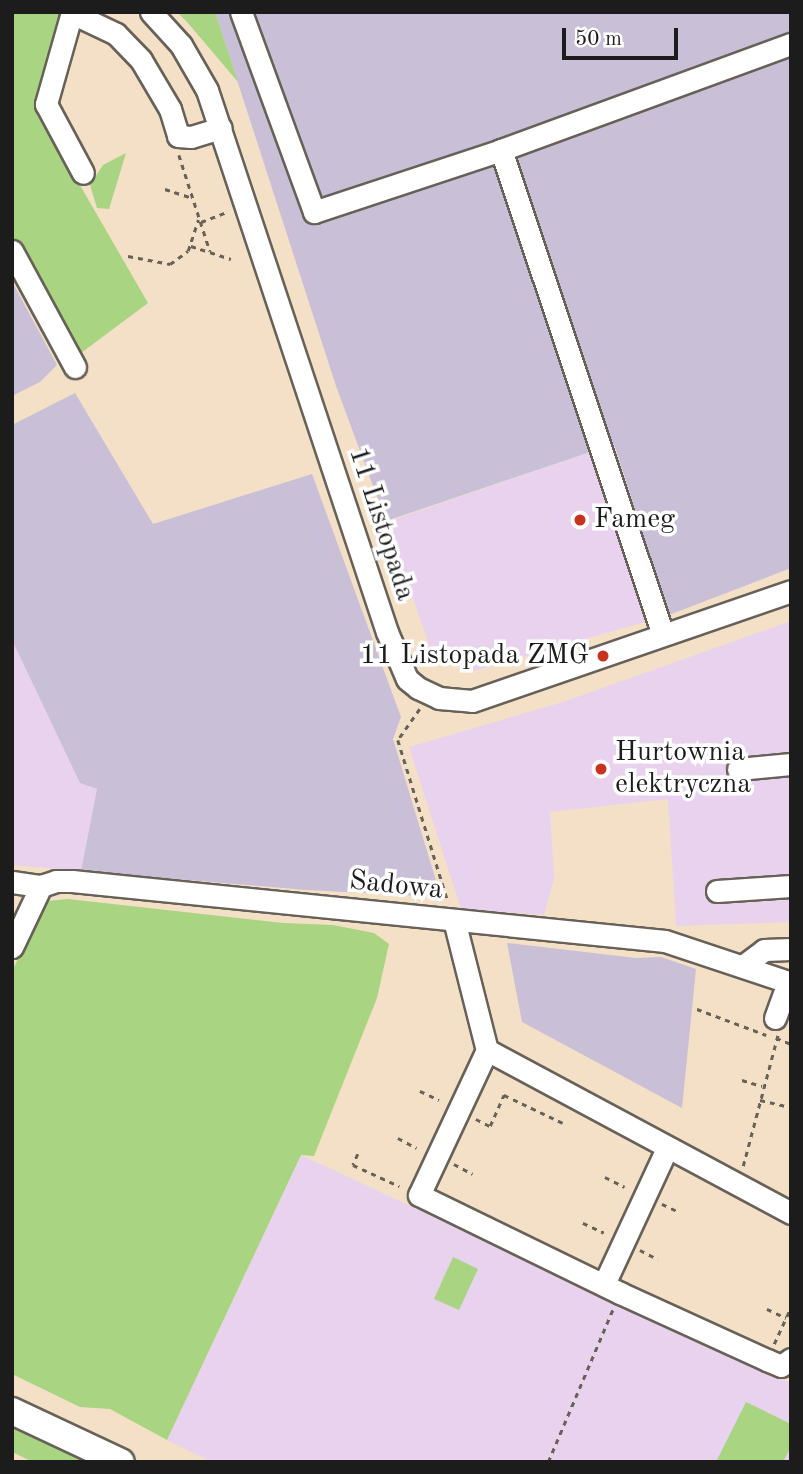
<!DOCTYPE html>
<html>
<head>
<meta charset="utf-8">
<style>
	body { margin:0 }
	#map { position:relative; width:803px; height:1474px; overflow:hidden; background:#f3e0c6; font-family:"Old Standard TT",serif }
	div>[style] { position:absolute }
	.built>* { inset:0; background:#e9d2ee }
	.industrial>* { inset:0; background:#c9bfd7 }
	.green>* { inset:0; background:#a9d481 }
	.path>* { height:2.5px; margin-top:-1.25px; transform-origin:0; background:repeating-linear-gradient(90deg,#676158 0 5px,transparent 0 10px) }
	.roads { filter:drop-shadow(2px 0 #676158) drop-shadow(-2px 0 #676158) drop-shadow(0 2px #676158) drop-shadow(0 -2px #676158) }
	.minor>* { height:21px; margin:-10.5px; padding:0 10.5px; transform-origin:10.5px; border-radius:10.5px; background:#fff }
	.major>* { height:26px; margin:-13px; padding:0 13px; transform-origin:13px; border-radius:13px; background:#fff }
	.dots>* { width:19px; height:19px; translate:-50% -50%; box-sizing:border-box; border:4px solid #fff; border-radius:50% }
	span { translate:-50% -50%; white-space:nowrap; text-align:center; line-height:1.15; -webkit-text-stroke:7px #fff; paint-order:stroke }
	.poi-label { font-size:28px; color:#1c1c1c }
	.left { translate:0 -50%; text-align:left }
	.right { translate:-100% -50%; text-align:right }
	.street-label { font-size:28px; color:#1c1c1c }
	.frame { position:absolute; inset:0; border:14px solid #1c1c1c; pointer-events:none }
	.scale { position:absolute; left:562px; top:28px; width:116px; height:32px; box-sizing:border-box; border:4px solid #1c1c1c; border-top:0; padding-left:9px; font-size:21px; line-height:24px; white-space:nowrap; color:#1c1c1c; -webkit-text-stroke:5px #fff; paint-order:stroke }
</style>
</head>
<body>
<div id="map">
	<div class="built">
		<div style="clip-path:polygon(614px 444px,669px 615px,474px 671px,431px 650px,386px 522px)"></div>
		<div style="clip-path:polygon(791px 621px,791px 922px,676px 926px,668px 799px,550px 812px,554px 879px,544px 915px,461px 909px,409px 747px,563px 702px)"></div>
		<div style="clip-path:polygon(12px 640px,80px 783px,97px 789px,81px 871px,12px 865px)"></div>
		<div style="clip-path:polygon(301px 1155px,791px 1383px,791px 1462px,212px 1462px,167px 1440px)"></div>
	</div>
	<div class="industrial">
		<div style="clip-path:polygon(215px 12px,791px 12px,791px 568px,669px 615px,614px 444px,386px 521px,336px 386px)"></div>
		<div style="clip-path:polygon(14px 285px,57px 365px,40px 382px,12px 396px)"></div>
		<div style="clip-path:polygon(75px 393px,153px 524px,312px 474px,401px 717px,393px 739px,441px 897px,307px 890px,81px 871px,97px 789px,80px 783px,12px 640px,12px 425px)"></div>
		<div style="clip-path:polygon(507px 943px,636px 958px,661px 957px,696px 969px,682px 1108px,522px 1022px)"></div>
	</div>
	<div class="green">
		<div style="clip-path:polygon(12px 12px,61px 12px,39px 103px,77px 180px,148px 303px,81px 353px,12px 236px)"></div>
		<div style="clip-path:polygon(177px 12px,215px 12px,238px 82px,187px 22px)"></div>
		<div style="clip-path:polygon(126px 153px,109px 209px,97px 208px,90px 185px,103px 165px)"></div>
		<div style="clip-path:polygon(68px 899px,283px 923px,333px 925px,374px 933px,389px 944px,377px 998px,314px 1156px,301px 1155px,167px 1440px,110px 1409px,80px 1407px,12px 1374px,12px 971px,47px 901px)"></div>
		<div style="clip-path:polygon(453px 1257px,478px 1269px,459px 1310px,434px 1299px)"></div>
		<div style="clip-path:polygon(746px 1402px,791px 1424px,791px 1447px,783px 1462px,716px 1462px)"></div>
		<div style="clip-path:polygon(12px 1422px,76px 1453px,82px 1462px,33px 1462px,12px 1452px)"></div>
	</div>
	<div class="path">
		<div style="left:179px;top:155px;width:101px;rotate:72.1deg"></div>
		<div style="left:165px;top:189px;width:29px;rotate:18deg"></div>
		<div style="left:201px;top:222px;width:28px;rotate:-21deg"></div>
		<div style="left:191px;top:246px;width:42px;rotate:18deg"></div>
		<div style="left:128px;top:256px;width:43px;rotate:10.8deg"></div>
		<div style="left:170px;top:264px;width:22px;rotate:-36deg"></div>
		<div style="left:188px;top:251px;width:33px;rotate:-72deg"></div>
		<div style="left:420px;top:709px;width:38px;rotate:125deg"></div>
		<div style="left:398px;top:740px;width:170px;rotate:72.8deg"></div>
		<div style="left:697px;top:1009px;width:74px;rotate:20.6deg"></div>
		<div style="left:776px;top:1038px;width:16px;rotate:22deg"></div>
		<div style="left:742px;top:1080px;width:21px;rotate:17deg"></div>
		<div style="left:420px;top:1091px;width:21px;rotate:25deg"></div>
		<div style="left:760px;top:1100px;width:31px;rotate:13deg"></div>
		<div style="left:476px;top:1119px;width:16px;rotate:27deg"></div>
		<div style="left:490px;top:1126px;width:34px;rotate:-66deg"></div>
		<div style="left:504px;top:1095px;width:65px;rotate:25.4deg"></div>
		<div style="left:398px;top:1138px;width:21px;rotate:28deg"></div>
		<div style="left:358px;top:1154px;width:12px;rotate:114deg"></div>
		<div style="left:353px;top:1165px;width:51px;rotate:24.5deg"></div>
		<div style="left:454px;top:1164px;width:21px;rotate:28deg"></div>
		<div style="left:743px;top:1166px;width:137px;rotate:-75.1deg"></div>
		<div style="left:605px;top:1177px;width:22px;rotate:27deg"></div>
		<div style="left:662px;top:1204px;width:19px;rotate:25deg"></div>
		<div style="left:583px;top:1223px;width:23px;rotate:25deg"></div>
		<div style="left:640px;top:1250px;width:20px;rotate:27deg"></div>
		<div style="left:789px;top:1263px;width:2px"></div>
		<div style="left:767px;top:1309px;width:21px;rotate:25deg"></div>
		<div style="left:774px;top:1344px;width:41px;rotate:-65.3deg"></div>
		<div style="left:548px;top:1462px;width:166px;rotate:-67deg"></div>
	</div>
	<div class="roads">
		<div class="minor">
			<div style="left:72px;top:12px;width:96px;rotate:105.8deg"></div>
			<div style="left:46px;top:104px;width:78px;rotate:61.8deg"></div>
			<div style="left:151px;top:12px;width:45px;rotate:47.7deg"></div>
			<div style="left:181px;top:45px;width:52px;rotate:60deg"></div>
			<div style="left:207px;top:90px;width:571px;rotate:71.63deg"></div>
			<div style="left:387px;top:632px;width:51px;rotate:66.9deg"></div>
			<div style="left:407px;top:679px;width:14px;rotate:39deg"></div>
			<div style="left:418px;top:688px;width:23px;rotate:25deg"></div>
			<div style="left:439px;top:698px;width:33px;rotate:5deg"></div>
			<div style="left:472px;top:701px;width:337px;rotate:-19deg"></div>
			<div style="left:241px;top:12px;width:213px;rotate:69.9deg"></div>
			<div style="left:314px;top:212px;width:197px;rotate:-18.3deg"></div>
			<div style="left:501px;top:150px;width:511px;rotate:71.53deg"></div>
			<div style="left:72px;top:13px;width:49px;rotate:25.5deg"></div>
			<div style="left:116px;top:34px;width:36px;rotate:46deg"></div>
			<div style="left:141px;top:60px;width:57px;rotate:59.4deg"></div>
			<div style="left:170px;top:109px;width:28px;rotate:73deg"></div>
			<div style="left:178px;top:136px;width:13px;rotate:4deg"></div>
			<div style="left:191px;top:137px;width:31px;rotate:-17deg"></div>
			<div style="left:501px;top:150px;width:309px;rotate:-20.1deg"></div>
			<div style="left:12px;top:251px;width:132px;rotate:61.5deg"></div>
			<div style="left:738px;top:769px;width:53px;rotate:-5.4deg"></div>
			<div style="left:12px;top:882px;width:29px;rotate:8deg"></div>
			<div style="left:41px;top:886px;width:16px;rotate:-18deg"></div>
			<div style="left:56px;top:881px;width:16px"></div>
			<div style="left:72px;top:881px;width:596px;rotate:5.78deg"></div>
			<div style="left:665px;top:941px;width:133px;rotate:18.4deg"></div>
			<div style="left:717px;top:891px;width:74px;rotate:-3.9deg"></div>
			<div style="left:454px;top:920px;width:134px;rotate:75.8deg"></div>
			<div style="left:487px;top:1050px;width:160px;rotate:115.1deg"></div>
			<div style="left:419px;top:1195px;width:224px;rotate:26deg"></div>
			<div style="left:620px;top:1293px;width:162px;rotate:24.5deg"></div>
			<div style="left:767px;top:1360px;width:15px;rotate:23deg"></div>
			<div style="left:781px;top:1366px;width:12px;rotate:-35deg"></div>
			<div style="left:12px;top:947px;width:68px;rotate:-64.6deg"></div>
			<div style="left:743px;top:966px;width:26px;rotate:-37deg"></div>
			<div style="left:764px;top:950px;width:27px;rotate:-2deg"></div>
			<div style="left:775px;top:1018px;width:38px;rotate:-70deg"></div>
			<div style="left:487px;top:1050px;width:345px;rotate:28.2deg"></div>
			<div style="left:604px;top:1284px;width:150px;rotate:-65.1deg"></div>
		</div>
		<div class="major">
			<div style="left:12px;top:1411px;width:120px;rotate:25.1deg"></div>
		</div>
	</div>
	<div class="dots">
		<div style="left:580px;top:520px;background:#c8321e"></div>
		<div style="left:603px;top:656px;background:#c8321e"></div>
		<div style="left:601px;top:769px;background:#c8321e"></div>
	</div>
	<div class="poi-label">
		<span class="left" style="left:594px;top:520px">Fameg</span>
		<span class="right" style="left:589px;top:656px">11 Listopada ZMG</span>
		<span class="left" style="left:615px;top:769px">Hurtownia<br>elektryczna</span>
	</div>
	<div class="street-label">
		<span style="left:381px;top:524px;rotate:72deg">11 Listopada</span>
		<span style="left:396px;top:886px;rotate:6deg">Sadowa</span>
	</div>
	<div class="frame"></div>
	<div class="scale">50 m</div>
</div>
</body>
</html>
